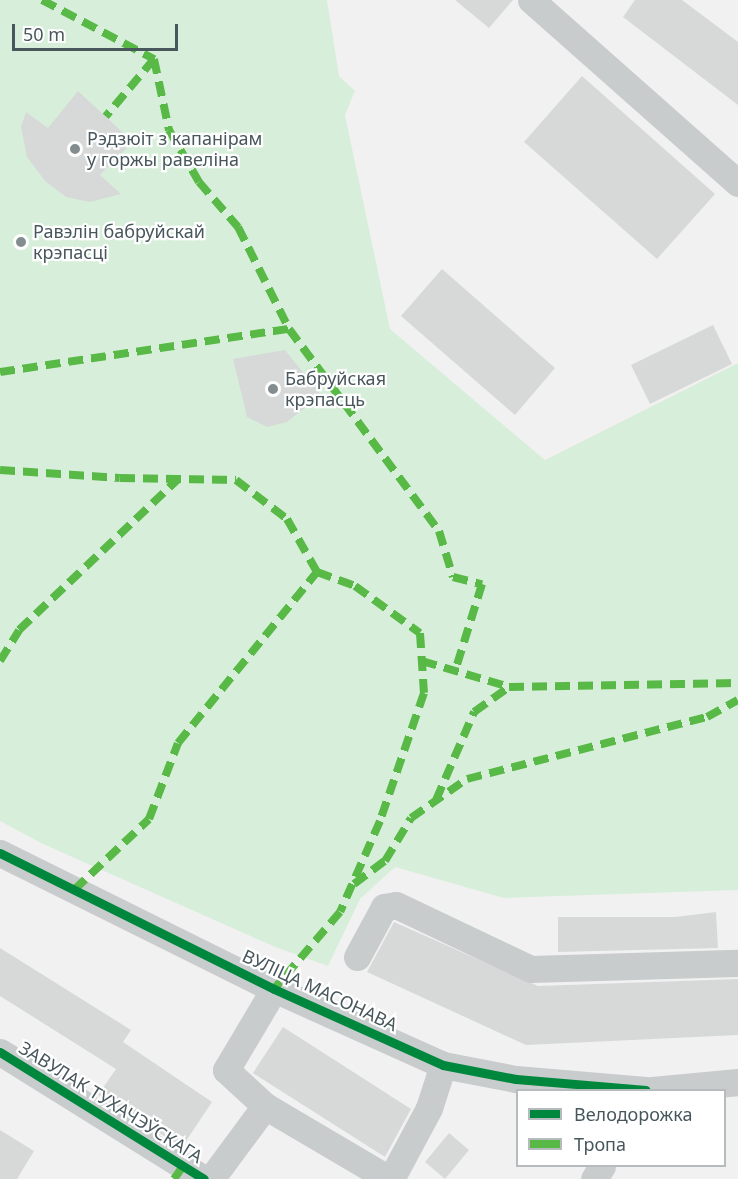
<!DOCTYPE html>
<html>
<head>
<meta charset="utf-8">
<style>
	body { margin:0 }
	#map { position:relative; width:738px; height:1179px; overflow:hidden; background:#f1f1f1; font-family:"Noto Sans",sans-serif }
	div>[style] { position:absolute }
	.green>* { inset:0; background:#d7efda }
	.building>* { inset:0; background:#d7d9d9 }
	.minor>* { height:27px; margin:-13.5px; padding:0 13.5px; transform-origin:13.5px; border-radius:13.5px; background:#c8cccd }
	.quiet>* { height:8px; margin-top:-4px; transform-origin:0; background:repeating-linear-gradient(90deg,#58b947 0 15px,transparent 0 23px) }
	.cycleway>* { height:9px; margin:-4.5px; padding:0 4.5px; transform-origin:4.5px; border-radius:4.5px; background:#00873e }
	.dots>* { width:16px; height:16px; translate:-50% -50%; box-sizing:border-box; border:3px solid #fff; border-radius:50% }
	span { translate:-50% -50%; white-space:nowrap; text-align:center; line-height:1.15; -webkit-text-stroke:4.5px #fff; paint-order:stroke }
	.poi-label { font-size:18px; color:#48575c }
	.left { translate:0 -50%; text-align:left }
	.street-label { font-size:18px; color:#48575c }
	.legend { position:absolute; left:516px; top:1089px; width:210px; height:78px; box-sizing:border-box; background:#fff; border:2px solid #b6bcbe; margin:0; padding:8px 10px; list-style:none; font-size:18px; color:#48575c }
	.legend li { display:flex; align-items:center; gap:12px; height:30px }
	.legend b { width:30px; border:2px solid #b6bcbe }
	.scale { position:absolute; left:12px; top:24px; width:166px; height:27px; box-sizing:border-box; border:3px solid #48575c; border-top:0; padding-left:8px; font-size:18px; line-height:21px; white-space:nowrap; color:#48575c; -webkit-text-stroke:4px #fff; paint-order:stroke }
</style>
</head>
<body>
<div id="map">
	<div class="green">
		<div style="clip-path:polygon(0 0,327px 0,339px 76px,355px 91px,345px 115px,390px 329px,545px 460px,738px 363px,738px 890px,504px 898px,395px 867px,360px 899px,328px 966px,275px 947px,43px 844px,0 821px)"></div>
	</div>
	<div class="building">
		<div style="clip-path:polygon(455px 0,513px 0,489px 28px)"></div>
		<div style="clip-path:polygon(635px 0,682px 0,738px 42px,738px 105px,623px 17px)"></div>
		<div style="clip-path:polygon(582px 76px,715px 194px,657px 259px,524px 142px)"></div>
		<div style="clip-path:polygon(78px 91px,133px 142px,100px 175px,121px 194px,90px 202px,66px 197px,45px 181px,27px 157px,21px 127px,26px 112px,48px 128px)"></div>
		<div style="clip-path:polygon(442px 269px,555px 368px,515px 415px,401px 316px)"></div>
		<div style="clip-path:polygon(713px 325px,732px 364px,650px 404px,631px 365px)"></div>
		<div style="clip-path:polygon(285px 350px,321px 395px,287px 422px,267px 427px,247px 417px,233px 359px)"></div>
		<div style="clip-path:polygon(716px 912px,718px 948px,558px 952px,558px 917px,675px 917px)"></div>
		<div style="clip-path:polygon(394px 922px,538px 986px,738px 979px,738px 1035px,526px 1045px,367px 972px)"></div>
		<div style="clip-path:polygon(0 948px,131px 1030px,123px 1042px,212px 1102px,182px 1147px,98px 1095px,116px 1069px,0 996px)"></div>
		<div style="clip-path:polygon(283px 1027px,411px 1109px,385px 1157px,253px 1073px)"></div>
		<div style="clip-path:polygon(0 1130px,34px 1151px,17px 1179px,0 1179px)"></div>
		<div style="clip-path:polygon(449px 1133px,469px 1150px,445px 1179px,425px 1162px)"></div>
	</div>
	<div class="minor">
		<div style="left:531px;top:0;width:276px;rotate:41.5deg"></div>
		<div style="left:0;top:853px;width:306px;rotate:26.4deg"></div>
		<div style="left:274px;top:989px;width:185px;rotate:24.2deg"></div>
		<div style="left:443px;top:1065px;width:74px;rotate:10.9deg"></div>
		<div style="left:516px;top:1079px;width:130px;rotate:4.8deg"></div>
		<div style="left:357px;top:957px;width:57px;rotate:-61.6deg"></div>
		<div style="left:384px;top:907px;width:12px;rotate:-9deg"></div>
		<div style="left:396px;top:905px;width:149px;rotate:25.4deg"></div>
		<div style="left:531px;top:969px;width:207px;rotate:-1.7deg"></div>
		<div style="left:0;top:1052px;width:240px;rotate:31.9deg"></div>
		<div style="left:652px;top:1090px;width:86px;rotate:-5.3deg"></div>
		<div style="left:265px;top:1106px;width:53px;rotate:-137.3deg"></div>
		<div style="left:226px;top:1070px;width:94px;rotate:-59.3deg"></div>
		<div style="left:211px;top:1179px;width:91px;rotate:-53.5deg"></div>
		<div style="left:265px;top:1106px;width:144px;rotate:30.5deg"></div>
		<div style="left:391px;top:1179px;width:81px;rotate:-61.8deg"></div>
		<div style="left:429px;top:1108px;width:45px;rotate:-72deg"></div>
		<div style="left:594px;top:1179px;width:15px;rotate:-58deg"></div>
	</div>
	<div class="quiet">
		<div style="left:42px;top:0;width:127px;rotate:27.8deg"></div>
		<div style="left:154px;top:59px;width:75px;rotate:130.1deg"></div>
		<div style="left:154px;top:59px;width:73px;rotate:78.1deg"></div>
		<div style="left:169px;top:130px;width:60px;rotate:60deg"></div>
		<div style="left:199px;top:182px;width:60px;rotate:49.1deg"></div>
		<div style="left:238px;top:227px;width:114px;rotate:63.4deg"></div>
		<div style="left:289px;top:329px;width:252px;rotate:53.4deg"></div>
		<div style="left:439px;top:531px;width:48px;rotate:73.1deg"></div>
		<div style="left:453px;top:577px;width:30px;rotate:14deg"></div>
		<div style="left:482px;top:584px;width:91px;rotate:107.2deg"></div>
		<div style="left:0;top:372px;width:292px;rotate:-8.5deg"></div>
		<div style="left:0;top:470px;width:120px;rotate:3.8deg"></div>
		<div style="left:120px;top:478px;width:116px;rotate:1deg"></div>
		<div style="left:236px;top:480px;width:64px;rotate:37.4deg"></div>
		<div style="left:287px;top:519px;width:61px;rotate:60.5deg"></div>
		<div style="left:317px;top:572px;width:40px;rotate:20.2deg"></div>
		<div style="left:355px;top:586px;width:80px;rotate:35.9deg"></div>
		<div style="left:420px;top:633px;width:60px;rotate:86.2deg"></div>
		<div style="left:424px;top:693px;width:135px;rotate:109deg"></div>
		<div style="left:380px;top:821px;width:99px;rotate:113.7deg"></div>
		<div style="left:340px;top:912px;width:101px;rotate:130.6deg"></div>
		<div style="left:0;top:661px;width:36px;rotate:-58deg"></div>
		<div style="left:19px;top:630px;width:219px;rotate:-43.5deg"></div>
		<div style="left:422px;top:661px;width:91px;rotate:16.6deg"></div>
		<div style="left:509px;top:687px;width:229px;rotate:-1deg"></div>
		<div style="left:436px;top:800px;width:96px;rotate:-66.6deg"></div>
		<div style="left:474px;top:712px;width:43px;rotate:-35.5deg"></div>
		<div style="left:354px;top:884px;width:39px;rotate:-37deg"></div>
		<div style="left:385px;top:861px;width:50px;rotate:-58.8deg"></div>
		<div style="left:411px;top:818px;width:68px;rotate:-34.9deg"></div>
		<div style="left:467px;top:779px;width:248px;rotate:-14.5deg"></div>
		<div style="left:707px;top:717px;width:35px;rotate:-29deg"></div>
		<div style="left:74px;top:890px;width:103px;rotate:-43.4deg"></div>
		<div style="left:149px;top:819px;width:81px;rotate:-69.1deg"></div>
		<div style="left:178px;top:743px;width:220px;rotate:-50.9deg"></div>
		<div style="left:174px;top:1179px;width:16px;rotate:-55deg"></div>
	</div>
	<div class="cycleway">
		<div style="left:0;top:853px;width:306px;rotate:26.4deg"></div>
		<div style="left:274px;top:989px;width:185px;rotate:24.2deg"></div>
		<div style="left:443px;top:1065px;width:74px;rotate:10.9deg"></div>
		<div style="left:516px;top:1079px;width:130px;rotate:4.8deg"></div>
		<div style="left:0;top:1052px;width:240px;rotate:31.9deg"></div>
	</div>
	<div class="dots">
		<div style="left:75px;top:149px;background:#838d90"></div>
		<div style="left:21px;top:242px;background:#838d90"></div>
		<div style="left:273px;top:389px;background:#838d90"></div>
	</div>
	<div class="poi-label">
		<span class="left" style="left:87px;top:149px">Рэдзюіт з капанірам<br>у горжы равеліна</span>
		<span class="left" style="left:33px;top:242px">Равэлін бабруйскай<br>крэпасці</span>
		<span class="left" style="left:285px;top:389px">Бабруйская<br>крэпасць</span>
	</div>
	<div class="street-label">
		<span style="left:320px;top:990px;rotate:25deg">ВУЛІЦА МАСОНАВА</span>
		<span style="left:111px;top:1102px;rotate:32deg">ЗАВУЛАК ТУХАЧЭЎСКАГА</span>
	</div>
	<ul class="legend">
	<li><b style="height:8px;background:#00873e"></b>Велодорожка</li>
	<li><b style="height:8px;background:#58b947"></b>Тропа</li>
	</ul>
	<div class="scale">50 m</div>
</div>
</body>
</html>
